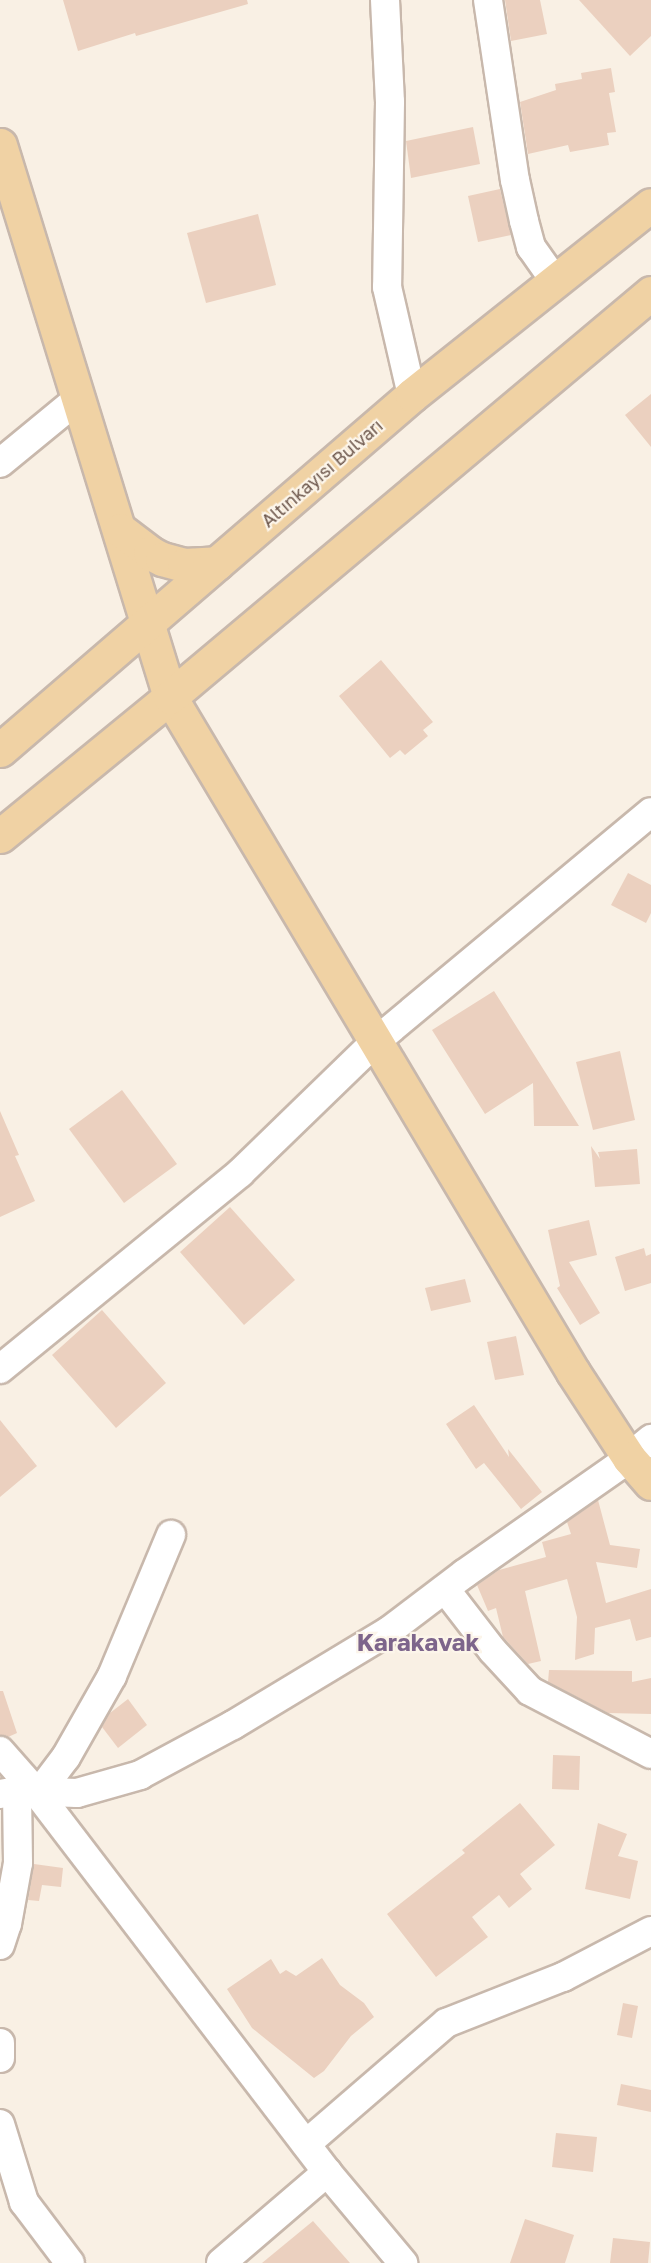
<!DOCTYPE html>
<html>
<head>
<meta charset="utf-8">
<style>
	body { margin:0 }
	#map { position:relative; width:651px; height:2263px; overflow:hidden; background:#f9f0e4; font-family:"Golos Text",sans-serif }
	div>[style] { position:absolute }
	.building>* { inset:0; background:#ebd0bf }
	.roads { filter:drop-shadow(2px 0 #c8b8ac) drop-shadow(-2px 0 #c8b8ac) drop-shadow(0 2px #c8b8ac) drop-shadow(0 -2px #c8b8ac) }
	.minor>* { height:28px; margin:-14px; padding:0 14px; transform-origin:14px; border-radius:14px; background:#fff }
	.major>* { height:33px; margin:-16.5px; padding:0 16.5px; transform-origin:16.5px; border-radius:16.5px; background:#f0d2a4 }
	span { translate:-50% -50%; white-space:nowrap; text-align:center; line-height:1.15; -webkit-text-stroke:4.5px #fcf5ea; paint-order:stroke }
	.street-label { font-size:18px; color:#6e584d }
	.district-label { font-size:24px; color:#7d658b; font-weight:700 }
</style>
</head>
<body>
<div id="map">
	<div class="building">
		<div style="clip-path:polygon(63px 0,247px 0,248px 4px,136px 36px,135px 33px,78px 51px)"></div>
		<div style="clip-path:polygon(505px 0,540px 0,547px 34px,511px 41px)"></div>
		<div style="clip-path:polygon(579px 0,651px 0,651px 36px,630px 56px)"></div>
		<div style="clip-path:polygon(611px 68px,615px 92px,609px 93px,616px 132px,607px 133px,609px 145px,570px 152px,568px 145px,528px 154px,520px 102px,556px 90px,555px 84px,582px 79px,581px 73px)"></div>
		<div style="clip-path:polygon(473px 127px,480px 164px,411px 178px,406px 141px)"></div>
		<div style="clip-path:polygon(500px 189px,511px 235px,478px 242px,468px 196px)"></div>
		<div style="clip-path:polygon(258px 214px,276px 285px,206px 303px,187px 233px)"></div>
		<div style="clip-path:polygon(651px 394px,651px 447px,625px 415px)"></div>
		<div style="clip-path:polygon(381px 660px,433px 722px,423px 730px,428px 736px,405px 755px,400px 750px,390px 758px,339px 696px)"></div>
		<div style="clip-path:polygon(628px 873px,651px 885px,651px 913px,646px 923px,611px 905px)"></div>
		<div style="clip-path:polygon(494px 991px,547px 1075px,579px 1126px,534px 1126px,533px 1083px,485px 1114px,432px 1030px)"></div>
		<div style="clip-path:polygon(620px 1051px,635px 1120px,593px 1130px,576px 1062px)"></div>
		<div style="clip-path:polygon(122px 1090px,177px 1164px,124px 1203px,69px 1129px)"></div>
		<div style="clip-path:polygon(0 1111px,19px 1155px,15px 1156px,35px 1201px,0 1217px)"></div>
		<div style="clip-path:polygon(591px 1146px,600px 1159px,598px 1152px,637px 1149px,640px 1184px,595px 1187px)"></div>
		<div style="clip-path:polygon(230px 1207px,295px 1280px,244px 1325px,180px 1252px)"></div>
		<div style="clip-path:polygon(589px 1220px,597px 1255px,569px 1262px,600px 1313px,580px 1325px,557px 1288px,560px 1286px,548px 1230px)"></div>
		<div style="clip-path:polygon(644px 1248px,646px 1256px,651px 1254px,651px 1283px,625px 1291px,615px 1257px)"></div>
		<div style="clip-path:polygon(465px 1279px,471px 1302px,431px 1311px,425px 1288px)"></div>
		<div style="clip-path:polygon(102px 1310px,166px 1383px,116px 1428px,52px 1355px)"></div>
		<div style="clip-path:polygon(516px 1336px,524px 1375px,495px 1380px,487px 1342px)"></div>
		<div style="clip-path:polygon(474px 1405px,509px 1457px,508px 1449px,542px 1492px,521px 1509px,484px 1463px,476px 1469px,446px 1424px)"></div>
		<div style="clip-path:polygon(0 1420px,37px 1466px,0 1497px)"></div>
		<div style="clip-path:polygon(598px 1500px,610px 1545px,640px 1549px,637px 1568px,596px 1562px,606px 1603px,651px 1589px,651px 1637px,636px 1641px,630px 1619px,595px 1628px,594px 1654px,575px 1660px,577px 1617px,567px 1579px,525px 1591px,541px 1661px,528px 1664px,503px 1637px,496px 1608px,488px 1611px,477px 1585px,499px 1570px,546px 1557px,542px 1542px,571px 1534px,567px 1522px)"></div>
		<div style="clip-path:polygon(549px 1670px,632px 1671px,632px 1682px,651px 1678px,651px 1714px,608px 1713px,548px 1682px)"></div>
		<div style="clip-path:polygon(0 1691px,3px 1691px,17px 1733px,8px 1737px,0 1735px)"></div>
		<div style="clip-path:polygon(128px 1699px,147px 1725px,118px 1748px,102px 1727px,110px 1713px)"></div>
		<div style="clip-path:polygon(553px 1755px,580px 1756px,579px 1790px,552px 1789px)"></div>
		<div style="clip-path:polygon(520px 1803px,555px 1845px,520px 1874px,532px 1889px,509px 1908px,499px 1895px,472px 1917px,488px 1937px,436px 1977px,387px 1914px,465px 1853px,462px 1850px)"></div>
		<div style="clip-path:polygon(598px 1823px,627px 1834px,618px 1856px,638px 1861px,630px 1899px,585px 1889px)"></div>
		<div style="clip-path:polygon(34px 1864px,63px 1868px,61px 1887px,42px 1885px,39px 1901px,28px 1900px)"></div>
		<div style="clip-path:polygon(322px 1958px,340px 1985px,364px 2003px,374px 2017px,351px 2036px,324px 2071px,314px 2078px,252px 2028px,227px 1989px,271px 1959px,280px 1974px,286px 1970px,296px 1976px)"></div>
		<div style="clip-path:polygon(623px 2003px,638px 2006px,632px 2038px,617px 2035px)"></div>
		<div style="clip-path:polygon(621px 2084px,651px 2090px,651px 2112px,617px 2105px)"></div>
		<div style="clip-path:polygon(556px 2133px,597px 2137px,593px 2172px,552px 2167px)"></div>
		<div style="clip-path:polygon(525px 2219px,574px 2235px,565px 2263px,510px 2263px)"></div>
		<div style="clip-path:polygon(313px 2221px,350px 2263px,262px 2263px)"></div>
		<div style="clip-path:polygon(613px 2238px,650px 2242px,648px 2263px,610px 2263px)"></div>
	</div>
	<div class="roads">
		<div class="minor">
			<div style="left:385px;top:0;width:102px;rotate:87.2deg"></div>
			<div style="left:390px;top:102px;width:185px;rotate:90.9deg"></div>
			<div style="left:387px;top:287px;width:111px;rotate:77deg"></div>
			<div style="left:488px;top:0;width:182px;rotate:81.5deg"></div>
			<div style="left:515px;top:180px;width:42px;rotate:77.6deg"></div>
			<div style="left:524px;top:221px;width:27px;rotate:75deg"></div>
			<div style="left:531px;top:247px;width:42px;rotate:54.8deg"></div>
			<div style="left:0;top:463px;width:101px;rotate:-39.4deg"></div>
			<div style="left:0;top:1369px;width:310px;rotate:-39.2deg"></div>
			<div style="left:240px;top:1173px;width:188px;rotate:-44.1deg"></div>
			<div style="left:375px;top:1042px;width:359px;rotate:-39.8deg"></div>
			<div style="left:445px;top:1589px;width:78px;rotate:52.3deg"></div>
			<div style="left:493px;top:1651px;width:54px;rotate:47.2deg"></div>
			<div style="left:530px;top:1691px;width:136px;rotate:27.5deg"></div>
			<div style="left:0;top:1751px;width:57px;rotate:48.5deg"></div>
			<div style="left:38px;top:1794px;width:476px;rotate:52.6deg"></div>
			<div style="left:0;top:1794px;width:17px;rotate:-10deg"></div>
			<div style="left:17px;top:1791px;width:60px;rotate:1.9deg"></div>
			<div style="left:77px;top:1793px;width:66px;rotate:-15.9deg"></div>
			<div style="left:140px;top:1775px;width:106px;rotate:-28.3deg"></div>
			<div style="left:233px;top:1725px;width:182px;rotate:-31.1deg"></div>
			<div style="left:389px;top:1631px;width:94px;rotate:-37.2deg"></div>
			<div style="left:464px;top:1574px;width:188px;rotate:-35deg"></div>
			<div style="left:618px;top:1466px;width:43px;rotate:-39.3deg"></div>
			<div style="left:38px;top:1794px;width:46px;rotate:-52.9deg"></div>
			<div style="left:66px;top:1757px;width:93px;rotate:-60.4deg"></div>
			<div style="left:112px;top:1676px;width:153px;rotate:-67.3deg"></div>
			<div style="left:0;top:1945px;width:22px;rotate:-72deg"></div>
			<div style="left:7px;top:1924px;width:62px;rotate:-79.8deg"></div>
			<div style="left:18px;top:1863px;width:72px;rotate:-90.8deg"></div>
			<div style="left:0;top:2043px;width:15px;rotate:90deg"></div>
			<div style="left:0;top:2124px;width:82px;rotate:72.9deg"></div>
			<div style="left:24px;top:2202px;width:76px;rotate:53deg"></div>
			<div style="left:306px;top:2144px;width:185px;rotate:-40.8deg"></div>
			<div style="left:446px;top:2023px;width:126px;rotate:-21.5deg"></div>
			<div style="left:563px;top:1977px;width:99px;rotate:-27.6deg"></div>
			<div style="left:221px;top:2263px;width:140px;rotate:-40.6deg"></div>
			<div style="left:327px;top:2172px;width:119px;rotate:50.1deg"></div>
		</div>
		<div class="major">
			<div style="left:0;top:145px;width:578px;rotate:72.88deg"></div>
			<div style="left:170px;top:697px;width:786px;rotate:59.16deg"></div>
			<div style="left:573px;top:1372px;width:103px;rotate:56.9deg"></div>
			<div style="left:629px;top:1458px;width:33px;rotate:49deg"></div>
			<div style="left:120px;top:530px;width:38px;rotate:37deg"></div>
			<div style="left:150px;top:553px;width:13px;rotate:27deg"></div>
			<div style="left:162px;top:559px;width:23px;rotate:15deg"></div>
			<div style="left:184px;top:565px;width:33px;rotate:-3deg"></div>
			<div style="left:0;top:750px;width:544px;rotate:-40.75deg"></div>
			<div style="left:412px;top:395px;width:305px;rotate:-38.5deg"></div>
			<div style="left:0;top:836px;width:220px;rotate:-39.3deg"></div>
			<div style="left:170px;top:697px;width:628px;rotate:-40.03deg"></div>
		</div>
	</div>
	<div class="street-label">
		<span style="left:322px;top:473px;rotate:-41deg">Altınkayısı Bulvarı</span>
	</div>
	<div class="district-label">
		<span style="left:418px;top:1642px">Karakavak</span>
	</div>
</div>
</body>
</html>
